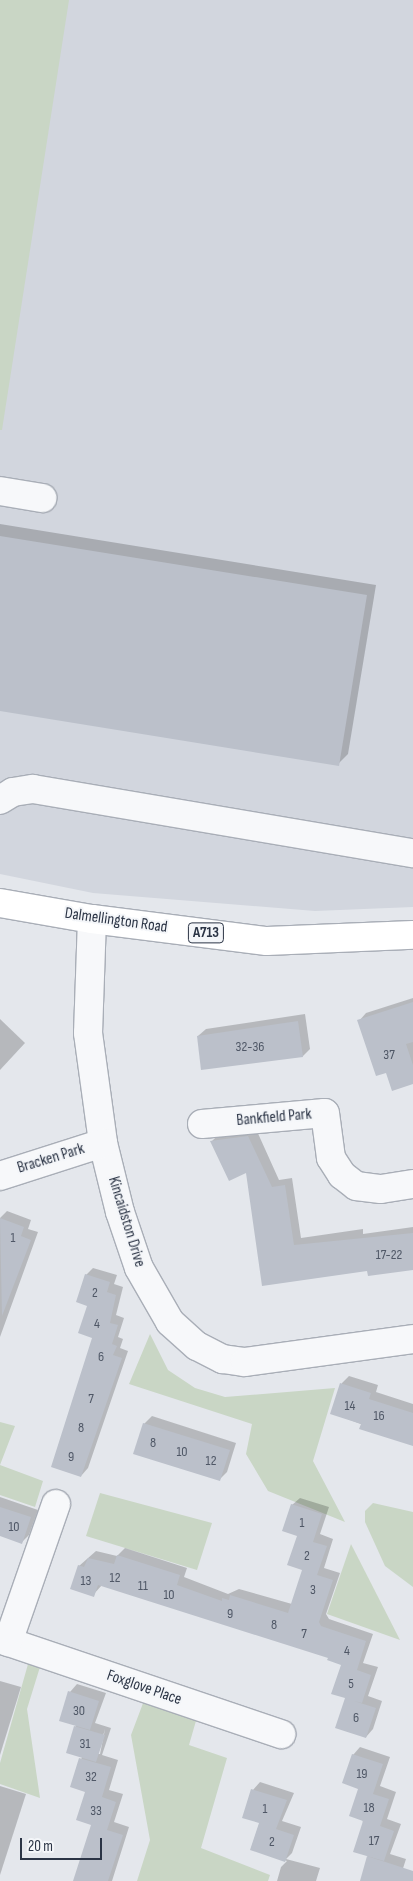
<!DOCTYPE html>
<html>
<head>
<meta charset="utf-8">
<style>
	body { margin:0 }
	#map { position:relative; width:413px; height:1881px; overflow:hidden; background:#e4e7ec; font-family:"Sofia Sans Condensed",sans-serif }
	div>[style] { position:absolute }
	.built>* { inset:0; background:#d2d6de }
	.green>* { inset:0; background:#c9d6c5 }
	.shadow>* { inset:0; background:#0003 }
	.building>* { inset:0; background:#bbc0ca }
	.roads { filter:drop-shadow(1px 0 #a9aeb7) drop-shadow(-1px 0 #a9aeb7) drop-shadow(0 1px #a9aeb7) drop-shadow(0 -1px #a9aeb7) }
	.minor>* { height:28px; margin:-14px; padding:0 14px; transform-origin:14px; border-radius:14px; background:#f7f8fa }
	.major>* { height:28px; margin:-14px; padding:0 14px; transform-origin:14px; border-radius:14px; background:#fff }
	span { translate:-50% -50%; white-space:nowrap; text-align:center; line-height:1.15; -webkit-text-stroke:4px #f4f6f9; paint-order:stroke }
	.number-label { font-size:14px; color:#4f5766 }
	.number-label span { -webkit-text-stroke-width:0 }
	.shield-label span { padding:1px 4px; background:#f4f6f9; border:1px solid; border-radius:4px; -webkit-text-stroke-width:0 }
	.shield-label { font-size:15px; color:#2b3445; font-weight:700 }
	.street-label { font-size:16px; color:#2b3445 }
	.scale { position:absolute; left:20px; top:1838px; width:82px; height:22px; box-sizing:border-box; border:2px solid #2b3445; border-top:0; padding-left:6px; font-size:15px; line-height:18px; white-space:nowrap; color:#2b3445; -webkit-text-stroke:4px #f4f6f9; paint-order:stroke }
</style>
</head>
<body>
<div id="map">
	<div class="built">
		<div style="clip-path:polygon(0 0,413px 0,413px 907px,315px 911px,93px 893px,0 874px)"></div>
	</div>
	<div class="green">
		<div style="clip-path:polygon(0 0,69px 0,2px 430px,0 430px)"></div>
		<div style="clip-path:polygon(150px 1334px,168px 1370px,195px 1388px,225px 1397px,335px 1388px,313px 1461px,345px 1522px,268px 1491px,246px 1454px,252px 1424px,129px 1384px)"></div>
		<div style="clip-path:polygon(0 1422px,15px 1426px,0 1465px,43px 1481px,35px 1507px,0 1495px)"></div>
		<div style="clip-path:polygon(100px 1493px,212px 1523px,197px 1570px,86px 1536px)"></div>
		<div style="clip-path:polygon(373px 1503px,413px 1512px,413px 1587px,385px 1566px,365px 1522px,365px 1511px)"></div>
		<div style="clip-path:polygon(351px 1544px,400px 1640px,327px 1614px)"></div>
		<div style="clip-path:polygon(32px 1650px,44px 1654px,27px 1709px,40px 1798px,0 1784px,0 1763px)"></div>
		<div style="clip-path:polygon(148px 1690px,200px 1707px,189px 1745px,227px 1758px,201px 1848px,270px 1875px,268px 1881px,137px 1881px,150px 1840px,131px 1735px)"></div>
	</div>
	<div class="shadow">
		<div style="clip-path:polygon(0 524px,376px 585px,348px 754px,338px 764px,0 709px)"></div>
		<div style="clip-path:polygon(413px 998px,413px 1083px,387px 1071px,359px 1021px,366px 1013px)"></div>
		<div style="clip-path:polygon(305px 1014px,310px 1049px,303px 1056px,198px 1036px,206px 1029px)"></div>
		<div style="clip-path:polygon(0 1019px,25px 1043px,0 1070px)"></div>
		<div style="clip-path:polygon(256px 1129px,279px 1180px,292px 1178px,301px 1238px,363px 1229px,363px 1234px,413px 1227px,413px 1268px,368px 1269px,263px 1284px,247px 1171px,212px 1141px,219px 1134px)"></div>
		<div style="clip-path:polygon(7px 1211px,31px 1220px,28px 1229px,38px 1232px,0 1337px,0 1218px)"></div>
		<div style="clip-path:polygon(93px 1268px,117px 1275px,114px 1284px,123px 1287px,116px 1315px,124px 1318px,118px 1337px,123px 1339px,120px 1348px,128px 1351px,88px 1468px,81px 1476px,93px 1337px,86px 1275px)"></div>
		<div style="clip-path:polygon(349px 1376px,378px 1385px,376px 1392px,413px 1404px,413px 1444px,332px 1413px,342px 1383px)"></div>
		<div style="clip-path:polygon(152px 1416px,236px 1443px,227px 1472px,220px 1479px,144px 1424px)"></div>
		<div style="clip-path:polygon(0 1497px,38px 1510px,29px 1535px,22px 1542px,0 1535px)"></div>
		<div style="clip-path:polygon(300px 1498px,329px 1507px,320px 1534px,333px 1539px,324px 1568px,340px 1573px,326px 1614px,329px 1619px,373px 1634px,363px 1663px,378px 1667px,368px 1696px,382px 1701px,373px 1729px,366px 1737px,347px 1697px,342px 1664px,330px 1657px,102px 1585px,93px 1595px,79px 1566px,96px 1551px,117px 1556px,125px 1548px,187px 1568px,184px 1577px,228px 1594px,239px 1589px,292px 1604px,304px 1570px,292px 1505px)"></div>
		<div style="clip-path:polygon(0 1681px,21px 1687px,0 1755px)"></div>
		<div style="clip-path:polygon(evenodd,77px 1684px,106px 1693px,95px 1723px,111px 1728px,102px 1755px,118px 1760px,109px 1790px,123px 1794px,114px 1822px,129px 1827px,112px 1881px,74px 1881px,93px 1824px,87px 1791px,72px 1786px,82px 1757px,68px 1752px,76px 1725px,70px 1692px,77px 1684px,105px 1729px,100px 1754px,98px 1754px,105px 1729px)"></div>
		<div style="clip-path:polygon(360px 1747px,390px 1757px,380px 1786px,396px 1792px,387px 1819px,401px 1824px,390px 1854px,406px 1859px,399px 1881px,362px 1881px,368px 1857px,353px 1755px)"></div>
		<div style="clip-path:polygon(260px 1782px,294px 1793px,282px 1821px,301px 1827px,292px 1853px,286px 1859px,320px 1868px,316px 1881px,277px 1881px,281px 1867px,287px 1861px,251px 1849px,260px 1822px,253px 1790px)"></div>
		<div style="clip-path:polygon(0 1786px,26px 1794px,0 1875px)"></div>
	</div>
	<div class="building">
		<div style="clip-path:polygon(0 536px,367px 595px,339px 766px,0 711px)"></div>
		<div style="clip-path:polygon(413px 1002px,413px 1042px,406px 1044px,413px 1065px,413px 1084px,392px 1091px,386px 1073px,376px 1076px,357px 1020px)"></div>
		<div style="clip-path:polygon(298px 1021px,303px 1057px,201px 1070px,197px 1036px)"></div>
		<div style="clip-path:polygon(248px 1136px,272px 1187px,285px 1185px,294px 1245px,413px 1233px,413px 1270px,368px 1276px,367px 1271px,262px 1286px,246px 1173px,229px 1181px,210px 1141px)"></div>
		<div style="clip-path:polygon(0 1218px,24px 1227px,21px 1236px,31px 1240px,2px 1316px)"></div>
		<div style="clip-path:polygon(85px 1274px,110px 1282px,107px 1292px,116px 1295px,110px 1323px,118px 1325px,112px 1344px,117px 1346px,113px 1355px,122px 1358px,81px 1477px,51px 1467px,92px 1338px,78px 1333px,87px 1306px,76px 1302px)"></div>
		<div style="clip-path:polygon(340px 1383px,371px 1393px,369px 1399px,413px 1413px,413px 1446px,359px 1429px,361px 1424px,330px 1414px)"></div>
		<div style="clip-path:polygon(143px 1423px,230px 1450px,220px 1481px,133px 1454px)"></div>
		<div style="clip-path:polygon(291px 1504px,322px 1514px,313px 1542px,327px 1546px,317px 1575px,333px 1580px,319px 1622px,321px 1626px,366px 1641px,357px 1670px,371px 1675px,362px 1703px,354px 1701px,376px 1708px,366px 1738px,335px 1728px,345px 1698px,331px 1694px,341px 1665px,327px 1660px,328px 1658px,98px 1585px,94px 1597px,70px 1589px,78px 1565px,84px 1567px,88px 1558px,114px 1564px,117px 1555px,180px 1575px,177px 1585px,222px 1601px,222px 1598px,229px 1600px,230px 1595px,288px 1613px,302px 1570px,287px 1565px,297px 1536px,282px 1531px)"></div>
		<div style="clip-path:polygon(0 1507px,31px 1517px,22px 1544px,0 1536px)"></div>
		<div style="clip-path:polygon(68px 1691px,99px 1701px,90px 1730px,59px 1721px)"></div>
		<div style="clip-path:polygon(74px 1726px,105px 1735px,96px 1762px,66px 1753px)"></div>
		<div style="clip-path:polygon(352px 1754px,383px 1764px,373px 1794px,389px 1799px,380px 1826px,394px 1831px,384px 1861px,353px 1852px,363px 1821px,349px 1816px,358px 1789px,342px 1783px)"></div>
		<div style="clip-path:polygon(79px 1758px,111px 1767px,102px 1797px,116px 1802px,107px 1830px,123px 1835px,108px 1881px,73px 1881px,91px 1825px,76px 1820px,85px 1792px,70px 1787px)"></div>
		<div style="clip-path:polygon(251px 1789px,287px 1800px,276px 1829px,294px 1835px,285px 1862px,250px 1850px,259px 1823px,242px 1818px)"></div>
		<div style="clip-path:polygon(367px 1856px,413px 1871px,413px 1881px,360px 1881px)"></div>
	</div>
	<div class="roads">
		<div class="minor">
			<div style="left:0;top:491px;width:43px;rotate:9.5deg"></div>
			<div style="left:0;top:800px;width:15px;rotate:-32deg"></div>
			<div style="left:13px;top:792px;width:20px;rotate:-9deg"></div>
			<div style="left:33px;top:789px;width:385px;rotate:9.6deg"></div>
			<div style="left:92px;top:919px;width:114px;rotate:92deg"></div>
			<div style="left:88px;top:1033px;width:111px;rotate:82.2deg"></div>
			<div style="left:103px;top:1143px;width:71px;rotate:76.2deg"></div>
			<div style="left:120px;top:1212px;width:59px;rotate:71.3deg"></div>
			<div style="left:139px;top:1268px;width:62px;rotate:60.1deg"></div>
			<div style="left:170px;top:1322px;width:36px;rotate:42deg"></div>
			<div style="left:197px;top:1346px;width:29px;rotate:27deg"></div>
			<div style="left:223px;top:1359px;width:22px;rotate:8deg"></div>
			<div style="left:245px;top:1362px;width:170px;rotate:-7.8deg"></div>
			<div style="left:202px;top:1124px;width:123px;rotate:-5.1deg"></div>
			<div style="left:325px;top:1113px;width:45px;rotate:82.4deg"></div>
			<div style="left:331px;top:1158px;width:20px;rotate:57deg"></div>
			<div style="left:342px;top:1175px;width:18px;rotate:38deg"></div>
			<div style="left:356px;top:1186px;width:25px;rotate:7deg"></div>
			<div style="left:381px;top:1189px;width:32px;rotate:-9deg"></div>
			<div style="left:0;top:1176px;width:108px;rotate:-17.8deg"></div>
			<div style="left:0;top:1639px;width:297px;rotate:18.7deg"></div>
			<div style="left:8px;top:1642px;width:146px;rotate:-70.8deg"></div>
		</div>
		<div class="major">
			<div style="left:0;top:903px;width:93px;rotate:9.9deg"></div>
			<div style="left:92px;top:919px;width:176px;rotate:7.2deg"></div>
			<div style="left:267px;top:941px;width:146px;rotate:-2.4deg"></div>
		</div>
	</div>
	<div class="number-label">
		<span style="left:250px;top:1047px">32-36</span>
		<span style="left:389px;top:1055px">37</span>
		<span style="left:13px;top:1238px">1</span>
		<span style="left:389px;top:1255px">17-22</span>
		<span style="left:95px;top:1293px">2</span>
		<span style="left:97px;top:1324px">4</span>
		<span style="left:101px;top:1357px">6</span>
		<span style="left:91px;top:1399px">7</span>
		<span style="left:350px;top:1406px">14</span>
		<span style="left:379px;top:1416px">16</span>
		<span style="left:81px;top:1428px">8</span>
		<span style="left:153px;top:1443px">8</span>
		<span style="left:182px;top:1452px">10</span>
		<span style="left:71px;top:1457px">9</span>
		<span style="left:211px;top:1461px">12</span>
		<span style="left:302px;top:1523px">1</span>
		<span style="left:14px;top:1527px">10</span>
		<span style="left:307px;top:1556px">2</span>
		<span style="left:115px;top:1578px">12</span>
		<span style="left:86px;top:1581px">13</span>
		<span style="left:143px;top:1586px">11</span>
		<span style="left:313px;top:1590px">3</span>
		<span style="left:169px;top:1595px">10</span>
		<span style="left:230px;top:1614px">9</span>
		<span style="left:274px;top:1625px">8</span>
		<span style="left:304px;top:1634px">7</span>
		<span style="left:347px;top:1651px">4</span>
		<span style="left:351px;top:1684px">5</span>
		<span style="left:79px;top:1711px">30</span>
		<span style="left:356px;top:1718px">6</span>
		<span style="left:85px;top:1744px">31</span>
		<span style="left:362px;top:1774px">19</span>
		<span style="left:91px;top:1777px">32</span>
		<span style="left:369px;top:1808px">18</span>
		<span style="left:265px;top:1809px">1</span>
		<span style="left:96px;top:1811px">33</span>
		<span style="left:374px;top:1841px">17</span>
		<span style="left:272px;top:1842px">2</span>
	</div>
	<div class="shield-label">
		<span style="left:206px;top:933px">A713</span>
	</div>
	<div class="street-label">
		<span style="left:116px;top:921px;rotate:8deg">Dalmellington Road</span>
		<span style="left:274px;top:1118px;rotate:-5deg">Bankfield Park</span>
		<span style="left:51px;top:1159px;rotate:-17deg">Bracken Park</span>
		<span style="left:126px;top:1222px;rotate:73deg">Kincaidston Drive</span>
		<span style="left:144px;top:1688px;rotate:19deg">Foxglove Place</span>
	</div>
	<div class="scale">20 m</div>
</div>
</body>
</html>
